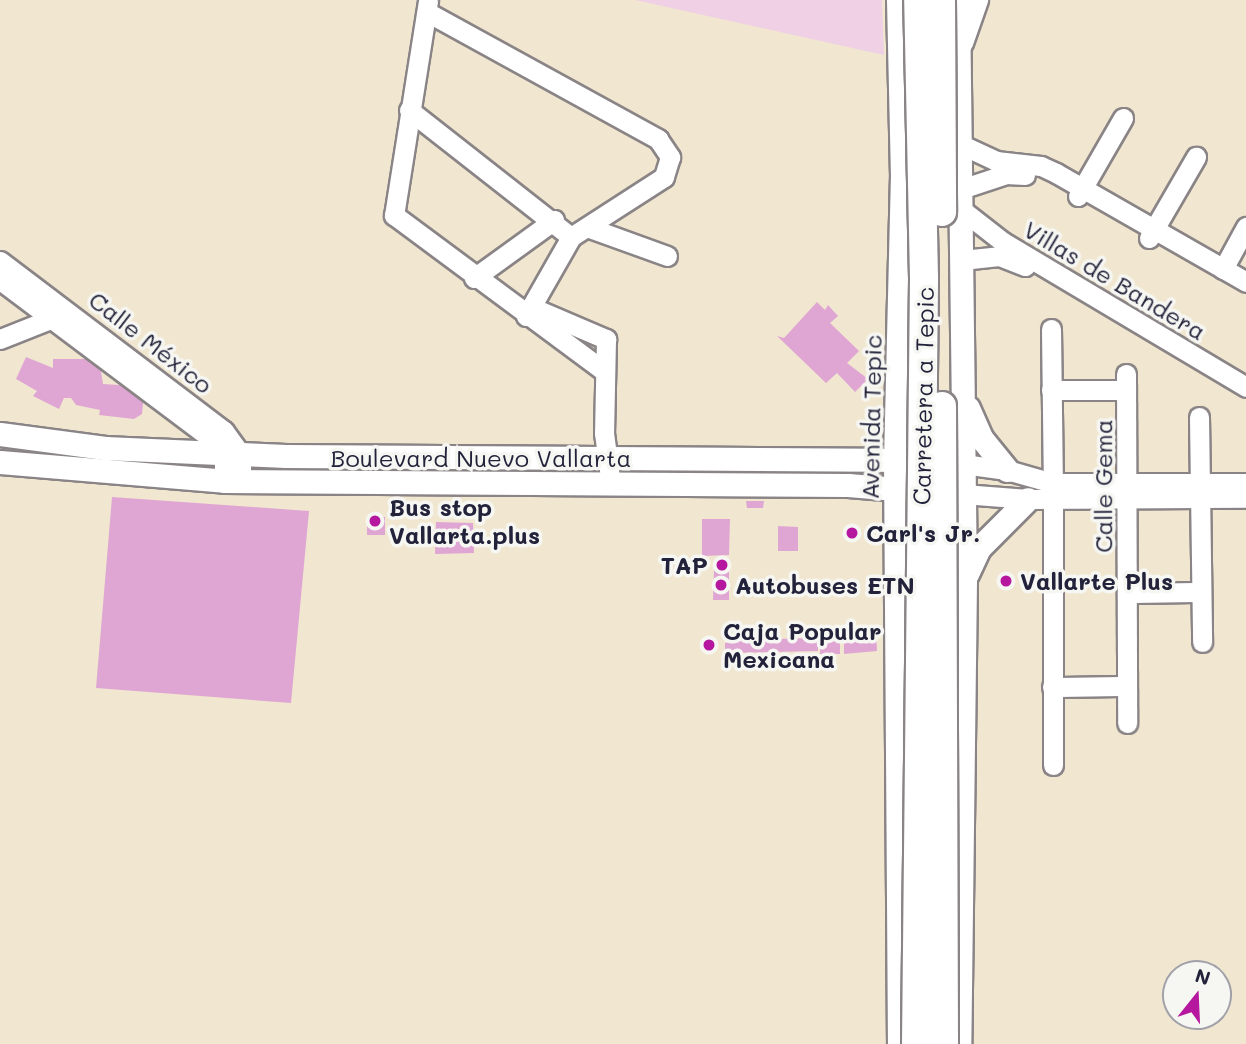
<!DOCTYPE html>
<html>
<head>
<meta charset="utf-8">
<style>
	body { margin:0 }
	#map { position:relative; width:1246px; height:1044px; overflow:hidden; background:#f1e7d0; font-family:Mali,sans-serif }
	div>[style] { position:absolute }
	.built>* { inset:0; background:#f0d0e5 }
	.building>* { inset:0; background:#dfa6d3 }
	.roads { filter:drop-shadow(2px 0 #8a8486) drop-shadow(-2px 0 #8a8486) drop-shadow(0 2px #8a8486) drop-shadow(0 -2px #8a8486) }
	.minor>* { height:19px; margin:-9.5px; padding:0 9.5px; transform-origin:9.5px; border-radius:9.5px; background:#fff }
	.major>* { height:23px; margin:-11.5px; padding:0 11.5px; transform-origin:11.5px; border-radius:11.5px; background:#fff }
	.bridges { filter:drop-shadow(2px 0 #8a8486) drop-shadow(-2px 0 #8a8486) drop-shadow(0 2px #8a8486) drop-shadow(0 -2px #8a8486) }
	.highway-bridge>* { height:28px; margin:-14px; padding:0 14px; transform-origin:14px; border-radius:14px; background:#fff }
	.dots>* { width:19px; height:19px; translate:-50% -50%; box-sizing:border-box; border:4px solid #f6f6f2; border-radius:50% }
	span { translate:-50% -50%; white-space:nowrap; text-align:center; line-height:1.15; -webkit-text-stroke:7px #f6f6f2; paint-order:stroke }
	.street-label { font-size:24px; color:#22223b }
	.poi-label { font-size:24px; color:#22223b; font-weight:700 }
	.left { translate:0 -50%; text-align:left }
	.right { translate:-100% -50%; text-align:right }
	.north { position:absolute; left:1162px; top:960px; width:70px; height:70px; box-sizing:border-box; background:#f6f6f2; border:2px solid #a1a1a9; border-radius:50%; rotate:18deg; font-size:19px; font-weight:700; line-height:28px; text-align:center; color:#22223b }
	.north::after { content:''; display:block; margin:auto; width:24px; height:32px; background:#b5179e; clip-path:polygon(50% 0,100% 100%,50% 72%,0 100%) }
</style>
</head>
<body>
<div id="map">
	<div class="built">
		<div style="clip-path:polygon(635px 0,882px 0,884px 55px)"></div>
	</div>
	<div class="building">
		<div style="clip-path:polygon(817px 302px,825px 310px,828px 305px,838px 316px,830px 323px,859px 351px,847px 363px,868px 379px,855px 392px,837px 373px,826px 383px,777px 336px,784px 338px)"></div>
		<div style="clip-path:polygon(26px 357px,53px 368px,53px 359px,99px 359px,103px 384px,135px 386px,144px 393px,142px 414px,134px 419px,99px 415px,100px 410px,76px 405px,71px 398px,64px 398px,59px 409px,33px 396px,37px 391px,16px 379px)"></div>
		<div style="clip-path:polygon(112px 497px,309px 511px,291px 703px,96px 688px)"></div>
		<div style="clip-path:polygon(746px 501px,764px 501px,763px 508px,747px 508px)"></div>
		<div style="clip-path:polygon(367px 517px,385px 517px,385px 535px,367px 535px)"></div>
		<div style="clip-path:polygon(702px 519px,730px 519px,729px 555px,702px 556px)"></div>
		<div style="clip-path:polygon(436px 522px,473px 523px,474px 553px,435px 554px)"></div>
		<div style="clip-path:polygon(778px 526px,798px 527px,798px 551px,778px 551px)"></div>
		<div style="clip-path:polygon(714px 570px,729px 571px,729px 600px,713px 600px)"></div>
		<div style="clip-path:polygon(774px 631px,773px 639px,818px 638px,818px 651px,725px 653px,725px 643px,749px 639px,751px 632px)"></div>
		<div style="clip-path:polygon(844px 632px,876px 632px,877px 651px,844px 654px)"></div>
		<div style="clip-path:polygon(820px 638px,840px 638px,840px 654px,820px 654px)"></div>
	</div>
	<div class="roads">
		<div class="minor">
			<div style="left:428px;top:1px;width:217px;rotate:99deg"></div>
			<div style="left:394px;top:215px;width:262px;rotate:36.6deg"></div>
			<div style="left:427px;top:12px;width:264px;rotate:28.8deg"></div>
			<div style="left:658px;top:139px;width:22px;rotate:56deg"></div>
			<div style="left:670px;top:157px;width:21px;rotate:107deg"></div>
			<div style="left:664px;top:177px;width:111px;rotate:147.2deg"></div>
			<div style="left:571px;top:237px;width:91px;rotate:119.7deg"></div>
			<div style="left:963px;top:43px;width:46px;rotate:-70.8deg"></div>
			<div style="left:409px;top:110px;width:206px;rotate:38.1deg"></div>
			<div style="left:960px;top:144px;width:40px;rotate:25deg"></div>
			<div style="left:996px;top:161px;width:45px;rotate:6.3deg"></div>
			<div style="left:1041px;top:166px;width:17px;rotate:25deg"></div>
			<div style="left:1056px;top:173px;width:219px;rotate:29.8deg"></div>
			<div style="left:961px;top:189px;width:47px;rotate:-18.4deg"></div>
			<div style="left:1006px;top:174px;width:19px;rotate:3deg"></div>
			<div style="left:1078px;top:196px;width:90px;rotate:-60deg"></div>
			<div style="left:962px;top:210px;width:52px;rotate:38deg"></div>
			<div style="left:1003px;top:242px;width:283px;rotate:30.8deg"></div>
			<div style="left:587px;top:227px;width:85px;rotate:19.9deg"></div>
			<div style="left:1149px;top:238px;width:94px;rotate:-59.9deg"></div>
			<div style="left:962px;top:260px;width:37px;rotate:-6deg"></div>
			<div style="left:999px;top:256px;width:28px;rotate:21deg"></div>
			<div style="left:0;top:261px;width:281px;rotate:37.2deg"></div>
			<div style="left:224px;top:431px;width:29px;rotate:54deg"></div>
			<div style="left:241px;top:454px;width:27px;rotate:90deg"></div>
			<div style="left:1223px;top:269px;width:48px;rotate:-61.3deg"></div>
			<div style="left:474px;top:278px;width:99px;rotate:-35.9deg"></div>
			<div style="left:0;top:280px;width:265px;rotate:36.9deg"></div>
			<div style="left:212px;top:439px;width:18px;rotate:49deg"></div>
			<div style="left:224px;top:453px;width:28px;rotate:90deg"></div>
			<div style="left:531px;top:307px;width:82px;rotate:23.1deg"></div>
			<div style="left:606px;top:339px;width:94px;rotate:91.2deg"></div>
			<div style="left:604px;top:433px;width:52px;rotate:82.3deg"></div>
			<div style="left:1051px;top:329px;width:154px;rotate:89.3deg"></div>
			<div style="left:0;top:339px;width:57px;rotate:-21.6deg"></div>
			<div style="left:1126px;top:374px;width:349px;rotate:89.8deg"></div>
			<div style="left:1051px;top:390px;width:75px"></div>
			<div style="left:1199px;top:417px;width:225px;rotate:89.2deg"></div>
			<div style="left:963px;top:464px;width:44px;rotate:7.8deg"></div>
			<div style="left:1007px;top:470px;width:48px;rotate:15.8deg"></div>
			<div style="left:1053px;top:483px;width:193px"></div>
			<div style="left:963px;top:494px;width:65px;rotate:4.4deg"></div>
			<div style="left:1028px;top:499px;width:218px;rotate:-0.3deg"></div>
			<div style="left:1053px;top:499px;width:266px;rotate:90deg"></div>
			<div style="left:1128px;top:593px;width:73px;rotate:-0.8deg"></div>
			<div style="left:1052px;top:687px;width:75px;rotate:-0.8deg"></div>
		</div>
		<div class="major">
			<div style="left:898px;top:0;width:174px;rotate:88.7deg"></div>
			<div style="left:902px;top:174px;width:285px;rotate:91.4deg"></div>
			<div style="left:895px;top:459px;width:585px;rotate:89.61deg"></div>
			<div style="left:958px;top:0;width:580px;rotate:89.31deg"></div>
			<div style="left:965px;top:580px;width:464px;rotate:90.7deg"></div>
			<div style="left:968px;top:408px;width:34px;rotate:66deg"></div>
			<div style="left:982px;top:439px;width:40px;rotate:51deg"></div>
			<div style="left:0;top:434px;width:106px;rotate:7.6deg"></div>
			<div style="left:105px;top:448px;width:181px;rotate:2.5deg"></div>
			<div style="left:286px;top:456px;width:625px;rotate:0.37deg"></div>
			<div style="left:0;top:462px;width:225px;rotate:4.8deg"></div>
			<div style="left:224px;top:481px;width:624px;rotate:0.37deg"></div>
			<div style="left:848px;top:485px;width:61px;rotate:4.7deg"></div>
			<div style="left:967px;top:574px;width:29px;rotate:-65deg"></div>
			<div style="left:979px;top:548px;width:69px;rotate:-45deg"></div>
		</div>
	</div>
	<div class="bridges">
		<div class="highway-bridge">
			<div style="left:941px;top:0;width:212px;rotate:89.7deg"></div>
			<div style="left:942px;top:406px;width:638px;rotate:89.82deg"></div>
			<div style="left:916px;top:1044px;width:766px;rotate:-89.4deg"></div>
			<div style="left:924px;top:278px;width:278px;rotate:-91.2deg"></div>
		</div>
	</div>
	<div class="dots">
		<div style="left:375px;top:521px;background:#b5179e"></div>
		<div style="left:852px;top:533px;background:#b5179e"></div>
		<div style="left:722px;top:565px;background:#b5179e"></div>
		<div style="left:1006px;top:581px;background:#b5179e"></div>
		<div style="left:721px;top:585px;background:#b5179e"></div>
		<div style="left:709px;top:645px;background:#b5179e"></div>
	</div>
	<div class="street-label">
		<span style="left:1115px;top:280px;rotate:31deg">Villas de Bandera</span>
		<span style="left:151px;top:342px;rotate:38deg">Calle México</span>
		<span style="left:923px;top:396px;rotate:-89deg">Carretera a Tepic</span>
		<span style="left:871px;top:417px;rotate:-89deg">Avenida Tepic</span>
		<span style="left:481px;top:458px">Boulevard Nuevo Vallarta</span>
		<span style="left:1103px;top:486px;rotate:-90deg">Calle Gema</span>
	</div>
	<div class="poi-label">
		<span class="left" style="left:389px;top:521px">Bus stop<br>Vallarta.plus</span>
		<span class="left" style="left:866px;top:533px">Carl's Jr.</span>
		<span class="right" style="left:708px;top:565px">TAP</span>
		<span class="left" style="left:1020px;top:581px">Vallarte Plus</span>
		<span class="left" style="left:735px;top:585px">Autobuses ETN</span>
		<span class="left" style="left:723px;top:645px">Caja Popular<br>Mexicana</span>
	</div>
	<div class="north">N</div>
</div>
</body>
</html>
